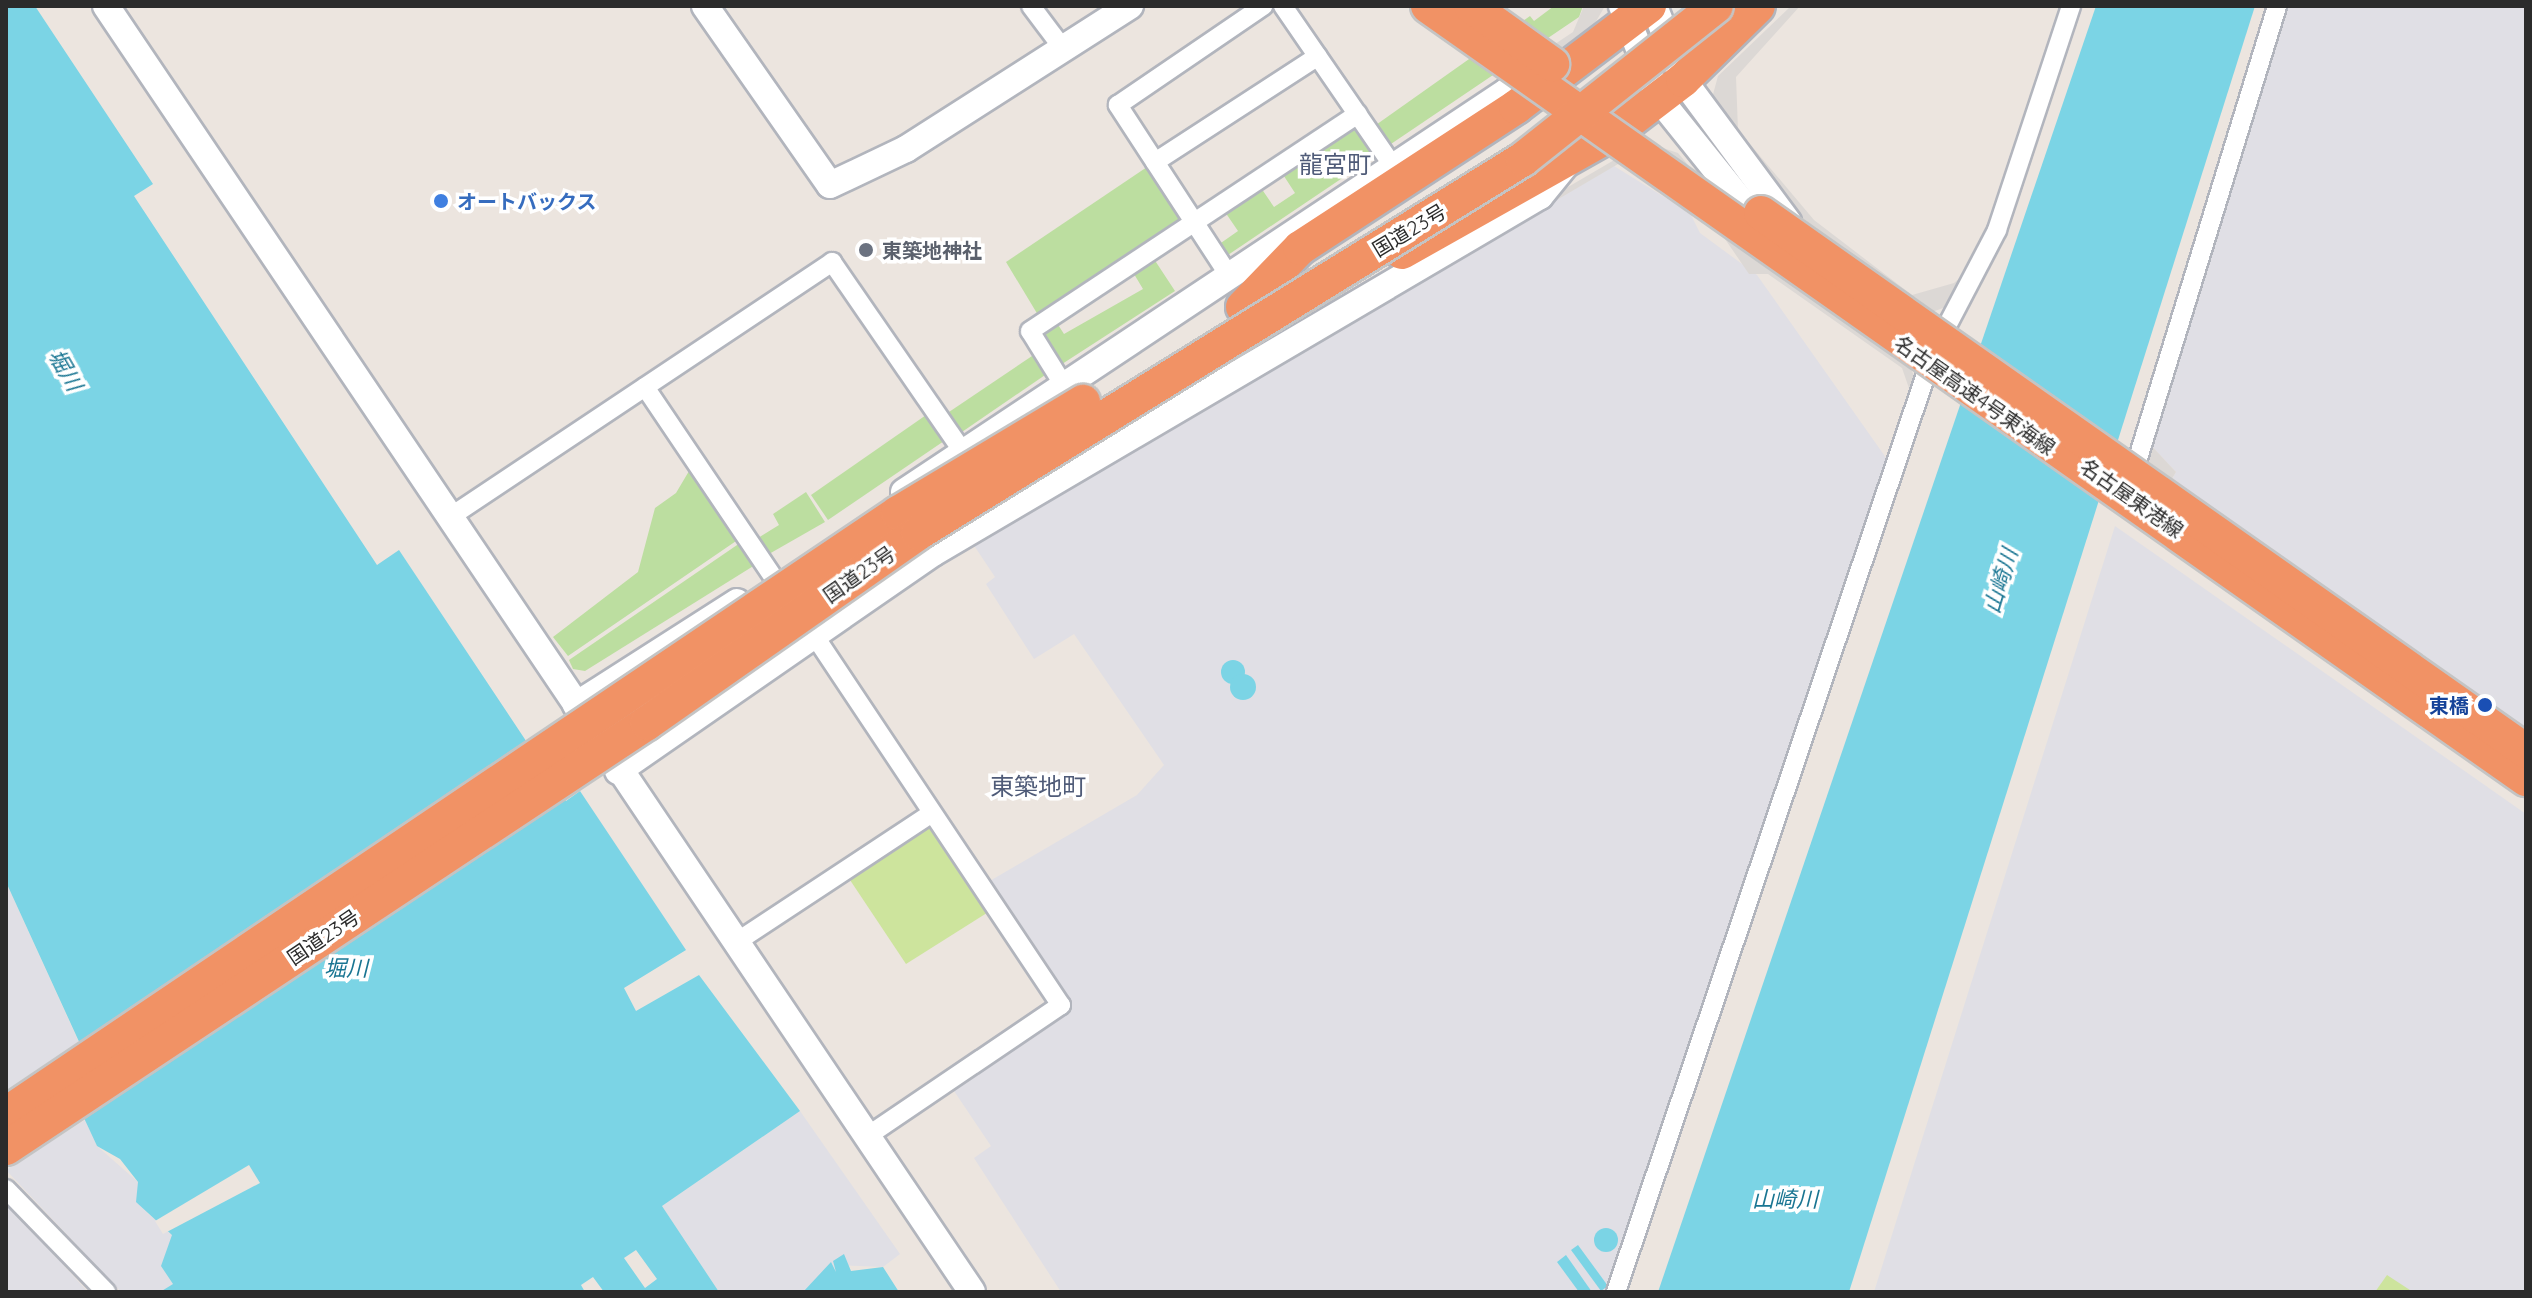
<!DOCTYPE html>
<html>
<head>
<meta charset="utf-8">
<style>
	body { margin:0 }
	#map { position:relative; width:2532px; height:1298px; overflow:hidden; background:#ece5df; font-family:Quicksand,"Noto Sans JP",sans-serif }
	div>[style] { position:absolute }
	.industrial>* { inset:0; background:#e0dfe5 }
	.green>* { inset:0; background:#bcdea0 }
	.pitch>* { inset:0; background:#cde49d }
	.plaza>* { inset:0; background:#dcd8d5 }
	.water>* { inset:0; background:#7bd4e5 }
	.round { border-radius:50% }
	.pier>* { inset:0; background:#ece5df }
	.roads { filter:drop-shadow(2px 0 #b2b5bd) drop-shadow(-2px 0 #b2b5bd) drop-shadow(0 2px #b2b5bd) drop-shadow(0 -2px #b2b5bd) }
	.street>* { height:18px; margin:-9px; padding:0 9px; transform-origin:9px; border-radius:9px; background:#fff }
	.secondary>* { height:26px; margin:-13px; padding:0 13px; transform-origin:13px; border-radius:13px; background:#fff }
	.highway>* { height:34px; margin:-17px; padding:0 17px; transform-origin:17px; border-radius:17px; background:#f19265 }
	.bridges { filter:drop-shadow(2px 0 #c4c4c4) drop-shadow(-2px 0 #c4c4c4) drop-shadow(0 2px #c4c4c4) drop-shadow(0 -2px #c4c4c4) }
	.highway-bridge>* { height:34px; margin:-17px; padding:0 17px; transform-origin:17px; border-radius:17px; background:#f19265 }
	.dots>* { width:22px; height:22px; translate:-50% -50%; box-sizing:border-box; border:4px solid #fff; border-radius:50% }
	span { translate:-50% -50%; white-space:nowrap; text-align:center; line-height:1.15; -webkit-text-stroke:7px #fff; paint-order:stroke }
	.shop-label { font-size:20px; color:#366cbe; font-weight:700 }
	.left { translate:0 -50%; text-align:left }
	.street-label { font-size:20px; color:#2b2b2b }
	.worship-label { font-size:20px; color:#5b616d; font-weight:700 }
	.transit-label { font-size:20px; color:#164399; font-weight:700 }
	.right { translate:-100% -50%; text-align:right }
	.water-label { font-size:22px; color:#197592; font-style:italic }
	.quarter-label { font-size:24px; color:#4f5b78 }
	.frame { position:absolute; inset:0; border:8px solid #2b2b2b; pointer-events:none }
</style>
</head>
<body>
<div id="map">
	<div class="industrial">
		<div style="clip-path:polygon(2282px 6px,2526px 6px,2526px 732px,2170px 483px,2176px 472px,2147px 441px)"></div>
		<div style="clip-path:polygon(1614px 166px,1690px 213px,1700px 233px,1757px 275px,1889px 462px,1608px 1292px,1061px 1292px,974px 1158px,991px 1146px,952px 1088px,1071px 1008px,988px 882px,1137px 795px,1164px 765px,1074px 634px,1034px 659px,986px 584px,995px 577px,973px 544px)"></div>
		<div style="clip-path:polygon(2115px 526px,2526px 814px,2526px 1292px,1874px 1292px)"></div>
		<div style="clip-path:polygon(6px 882px,81px 1047px,6px 1094px)"></div>
		<div style="clip-path:polygon(800px 1111px,900px 1254px,883px 1267px,836px 1265px,836px 1273px,822px 1273px,803px 1292px,719px 1292px,662px 1206px)"></div>
		<div style="clip-path:polygon(85px 1120px,97px 1146px,138px 1182px,147px 1213px,173px 1234px,162px 1266px,173px 1284px,160px 1292px,121px 1292px,6px 1170px)"></div>
		<div style="clip-path:polygon(6px 1202px,87px 1291px,88px 1292px,6px 1292px)"></div>
	</div>
	<div class="green">
		<div style="clip-path:polygon(1554px 6px,1583px 6px,1579px 17px,1385px 148px,1373px 127px,1530px 16px,1534px 21px)"></div>
		<div style="clip-path:polygon(1358px 125px,1378px 154px,1225px 257px,1218px 245px,1238px 231px,1223px 209px,1259px 185px,1274px 207px,1295px 193px,1280px 170px)"></div>
		<div style="clip-path:polygon(1150px 165px,1187px 219px,1038px 315px,1006px 262px)"></div>
		<div style="clip-path:polygon(1152px 256px,1175px 291px,1059px 366px,1040px 337px,1055px 320px,1064px 334px,1143px 289px,1131px 269px)"></div>
		<div style="clip-path:polygon(1035px 354px,1048px 373px,959px 434px,946px 414px)"></div>
		<div style="clip-path:polygon(929px 413px,947px 439px,828px 520px,811px 495px)"></div>
		<div style="clip-path:polygon(692px 466px,739px 539px,568px 656px,553px 637px,638px 572px,655px 508px,676px 493px)"></div>
		<div style="clip-path:polygon(806px 492px,825px 522px,769px 554px,758px 538px,779px 525px,773px 514px)"></div>
		<div style="clip-path:polygon(740px 543px,755px 565px,585px 671px,573px 669px,569px 660px)"></div>
	</div>
	<div class="pitch">
		<div style="clip-path:polygon(932px 821px,990px 911px,906px 964px,848px 877px)"></div>
		<div style="clip-path:polygon(2387px 1275px,2413px 1292px,2375px 1292px)"></div>
	</div>
	<div class="plaza">
		<div style="clip-path:polygon(1584px 6px,1605px 6px,1591px 30px,1390px 154px,1573px 32px)"></div>
		<div style="clip-path:polygon(1791px 6px,1800px 6px,1736px 77px,1738px 130px,1814px 220px,1912px 295px,1954px 283px,1975px 265px,1951px 305px,1924px 315px,1806px 226px,1771px 191px,1712px 98px,1718px 76px)"></div>
		<div style="clip-path:polygon(1645px 142px,1678px 153px,1778px 272px,1910px 367px,1917px 382px,1912px 397px,1902px 368px,1768px 274px,1749px 274px,1670px 159px,1630px 157px,1140px 445px,1139px 438px)"></div>
		<div style="clip-path:polygon(2147px 441px,2176px 472px,2170px 482px,2139px 473px)"></div>
	</div>
	<div class="water">
		<div style="clip-path:polygon(evenodd,6px 6px,35px 6px,153px 184px,134px 196px,377px 565px,399px 550px,566px 801px,580px 791px,686px 950px,624px 988px,636px 1011px,699px 975px,800px 1111px,662px 1206px,719px 1292px,604px 1292px,593px 1277px,581px 1285px,585px 1292px,160px 1292px,173px 1284px,161px 1266px,172px 1235px,136px 1202px,138px 1182px,120px 1159px,97px 1146px,58px 1062px,81px 1046px,6px 882px,6px 6px,636px 1250px,657px 1279px,645px 1288px,624px 1258px,636px 1250px)"></div>
		<div style="clip-path:polygon(2096px 6px,2255px 6px,1849px 1292px,1658px 1292px)"></div>
		<div class="round" style="left:1221px;top:660px;width:24px;height:24px"></div>
		<div class="round" style="left:1230px;top:674px;width:26px;height:26px"></div>
		<div class="round" style="left:1594px;top:1228px;width:24px;height:24px"></div>
		<div style="clip-path:polygon(1578px 1245px,1608px 1286px,1601px 1291px,1571px 1250px)"></div>
		<div style="clip-path:polygon(844px 1254px,851px 1271px,883px 1267px,899px 1292px,803px 1292px,831px 1262px,836px 1272px,833px 1261px)"></div>
		<div style="clip-path:polygon(1566px 1255px,1592px 1292px,1579px 1292px,1557px 1262px)"></div>
	</div>
	<div class="pier">
		<div style="clip-path:polygon(249px 1165px,260px 1183px,163px 1234px,155px 1221px)"></div>
	</div>
	<div class="roads">
		<div class="street">
			<div style="left:1031px;top:6px;width:55px;rotate:53.1deg"></div>
			<div style="left:1283px;top:6px;width:194px;rotate:55.5deg"></div>
			<div style="left:1155px;top:162px;width:194px;rotate:-33deg"></div>
			<div style="left:1228px;top:274px;width:202px;rotate:-123.1deg"></div>
			<div style="left:1118px;top:105px;width:176px;rotate:-34.3deg"></div>
			<div style="left:1937px;top:345px;width:130px;rotate:-62.4deg"></div>
			<div style="left:1997px;top:230px;width:236px;rotate:-71.7deg"></div>
			<div style="left:1063px;top:384px;width:62px;rotate:-121.9deg"></div>
			<div style="left:1030px;top:331px;width:393px;rotate:-33.5deg"></div>
			<div style="left:645px;top:387px;width:230px;rotate:56deg"></div>
			<div style="left:2131px;top:481px;width:497px;rotate:-72.9deg"></div>
			<div style="left:453px;top:515px;width:456px;rotate:-33.7deg"></div>
			<div style="left:832px;top:262px;width:231px;rotate:55.4deg"></div>
			<div style="left:814px;top:635px;width:445px;rotate:56.3deg"></div>
			<div style="left:1061px;top:1005px;width:235px;rotate:145.9deg"></div>
			<div style="left:735px;top:943px;width:236px;rotate:-33.4deg"></div>
			<div style="left:6px;top:1189px;width:144px;rotate:45.8deg"></div>
			<div style="left:1616px;top:1292px;width:988px;rotate:-71.34deg"></div>
		</div>
		<div class="secondary">
			<div style="left:106px;top:6px;width:1550px;rotate:56.04deg"></div>
			<div style="left:705px;top:6px;width:218px;rotate:55.1deg"></div>
			<div style="left:830px;top:185px;width:84px;rotate:-25.3deg"></div>
			<div style="left:906px;top:149px;width:266px;rotate:-32.6deg"></div>
			<div style="left:1622px;top:6px;width:100px;rotate:68.3deg"></div>
			<div style="left:1659px;top:99px;width:164px;rotate:51.2deg"></div>
			<div style="left:1654px;top:6px;width:79px;rotate:68.6deg"></div>
			<div style="left:1683px;top:80px;width:177px;rotate:53.5deg"></div>
			<div style="left:904px;top:492px;width:723px;rotate:-33.6deg"></div>
			<div style="left:1506px;top:92px;width:38px;rotate:-14deg"></div>
			<div style="left:576px;top:705px;width:191px;rotate:-32.6deg"></div>
			<div style="left:618px;top:771px;width:383px;rotate:-34.7deg"></div>
			<div style="left:933px;top:553px;width:704px;rotate:-30.46deg"></div>
			<div style="left:1540px;top:196px;width:41px;rotate:-50.9deg"></div>
		</div>
		<div class="highway">
			<div style="left:1402px;top:252px;width:244px;rotate:-29.4deg"></div>
			<div style="left:1615px;top:132px;width:86px;rotate:-37.4deg"></div>
			<div style="left:1683px;top:80px;width:105px;rotate:-44.6deg"></div>
			<div style="left:1243px;top:307px;width:82px;rotate:-46deg"></div>
			<div style="left:1300px;top:248px;width:258px;rotate:-33.1deg"></div>
			<div style="left:1516px;top:107px;width:167px;rotate:-37.2deg"></div>
		</div>
	</div>
	<div class="bridges">
		<div class="highway-bridge">
			<div style="left:1428px;top:6px;width:1343px;rotate:35.15deg"></div>
			<div style="left:1471px;top:6px;width:100px;rotate:35.6deg"></div>
			<div style="left:1761px;top:213px;width:935px;rotate:35.12deg"></div>
			<div style="left:6px;top:1114px;width:1076px;rotate:-33.97deg"></div>
			<div style="left:898px;top:513px;width:216px;rotate:-31deg"></div>
			<div style="left:6px;top:1148px;width:769px;rotate:-33.55deg"></div>
			<div style="left:647px;top:723px;width:331px;rotate:-35deg"></div>
			<div style="left:918px;top:533px;width:711px;rotate:-31.72deg"></div>
			<div style="left:1523px;top:159px;width:246px;rotate:-38.4deg"></div>
		</div>
	</div>
	<div class="dots">
		<div style="left:441px;top:201px;background:#3f7fe0"></div>
		<div style="left:866px;top:250px;background:#6b7280"></div>
		<div style="left:2485px;top:705px;background:#1a4fb4"></div>
	</div>
	<div class="shop-label">
		<span class="left" style="left:457px;top:201px">オートバックス</span>
	</div>
	<div class="street-label">
		<span style="left:1409px;top:230px;rotate:-31deg">国道23号</span>
		<span style="left:1975px;top:395px;rotate:35deg">名古屋高速4号東海線</span>
		<span style="left:2132px;top:498px;rotate:35deg">名古屋東港線</span>
		<span style="left:859px;top:574px;rotate:-35deg">国道23号</span>
		<span style="left:323px;top:937px;rotate:-34deg">国道23号</span>
	</div>
	<div class="worship-label">
		<span class="left" style="left:882px;top:250px">東築地神社</span>
	</div>
	<div class="transit-label">
		<span class="right" style="left:2469px;top:705px">東橋</span>
	</div>
	<div class="water-label">
		<span style="left:65px;top:370px;rotate:60deg">堀川</span>
		<span style="left:2001px;top:581px;rotate:-73deg">山崎川</span>
		<span style="left:346px;top:969px">堀川</span>
		<span style="left:1785px;top:1200px">山崎川</span>
	</div>
	<div class="quarter-label">
		<span style="left:1335px;top:165px">龍宮町</span>
		<span style="left:1038px;top:787px">東築地町</span>
	</div>
	<div class="frame"></div>
</div>
</body>
</html>
